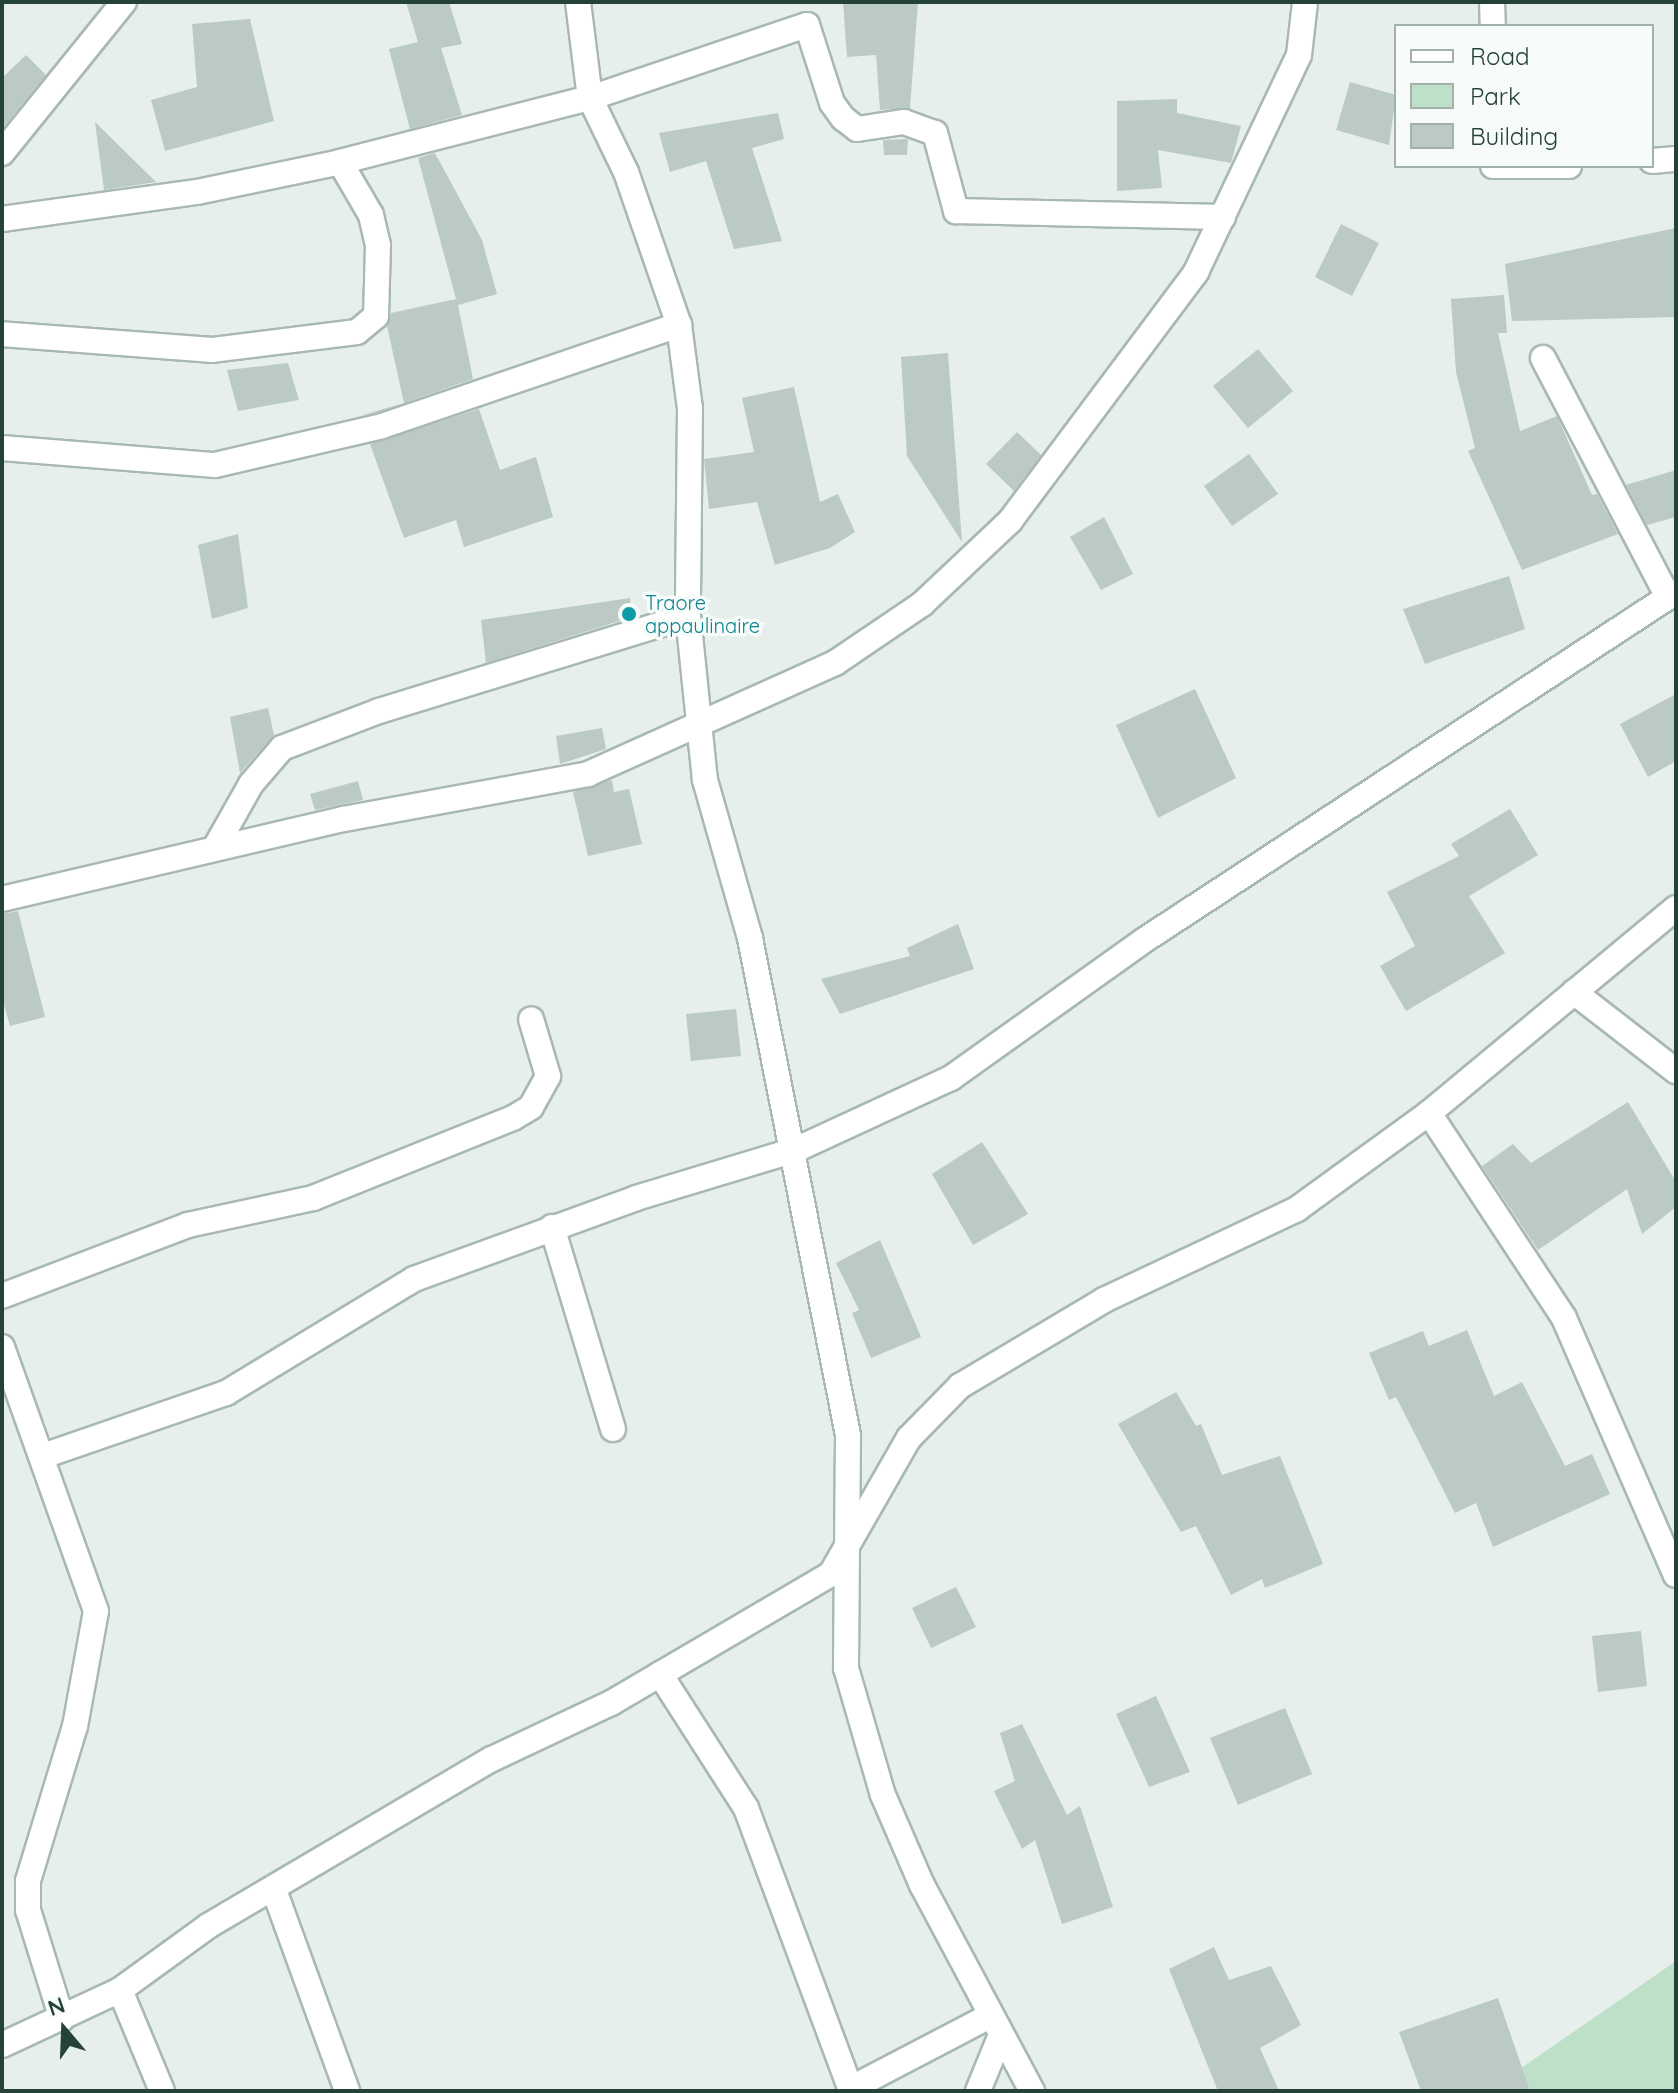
<!DOCTYPE html>
<html>
<head>
<meta charset="utf-8">
<style>
	body { margin:0 }
	#map { position:relative; width:1678px; height:2093px; overflow:hidden; background:#e6efeb; font-family:Quicksand,sans-serif }
	div>[style] { position:absolute }
	.green>* { inset:0; background:#bfe0c8 }
	.building>* { inset:0; background:#bbcac4 }
	.roads { filter:drop-shadow(2px 0 #a8b8b2) drop-shadow(-2px 0 #a8b8b2) drop-shadow(0 2px #a8b8b2) drop-shadow(0 -2px #a8b8b2) }
	.minor>* { height:24px; margin:-12px; padding:0 12px; transform-origin:12px; border-radius:12px; background:#fff }
	.dots>* { width:22px; height:22px; translate:-50% -50%; box-sizing:border-box; border:4px solid #f7fbf9; border-radius:50% }
	span { translate:-50% -50%; white-space:nowrap; text-align:center; line-height:1.15; -webkit-text-stroke:7px #f7fbf9; paint-order:stroke }
	.culture-label { font-size:20px; color:#0d838f }
	.left { translate:0 -50%; text-align:left }
	.frame { position:absolute; inset:0; border:4px solid #24423a; pointer-events:none }
	.legend { position:absolute; left:1394px; top:24px; width:260px; height:144px; box-sizing:border-box; background:#f7fbf9; border:2px solid #a3b1ad; margin:0; padding:10px 14px; list-style:none; font-size:24px; color:#24423a }
	.legend li { display:flex; align-items:center; gap:16px; height:40px }
	.legend b { width:40px; border:2px solid #a3b1ad }
	.north { position:absolute; left:24px; top:1989px; width:80px; height:80px; -webkit-text-stroke:6px #f7fbf9; paint-order:stroke; rotate:341deg; font-size:22px; font-weight:700; line-height:32px; text-align:center; color:#24423a }
	.north::after { content:''; display:block; margin:auto; width:28px; height:36px; background:#24423a; clip-path:polygon(50% 0,100% 100%,50% 72%,0 100%) }
</style>
</head>
<body>
<div id="map">
	<div class="green">
		<div style="clip-path:polygon(1676px 1961px,1676px 2091px,1488px 2091px)"></div>
	</div>
	<div class="building">
		<div style="clip-path:polygon(406px 2px,449px 2px,462px 44px,441px 48px,462px 115px,410px 129px,389px 49px,418px 42px)"></div>
		<div style="clip-path:polygon(843px 2px,918px 2px,910px 108px,880px 110px,876px 55px,847px 57px)"></div>
		<div style="clip-path:polygon(250px 19px,274px 121px,165px 151px,151px 100px,197px 87px,192px 24px)"></div>
		<div style="clip-path:polygon(26px 55px,46px 75px,2px 129px,2px 78px)"></div>
		<div style="clip-path:polygon(1350px 82px,1396px 95px,1389px 145px,1336px 130px)"></div>
		<div style="clip-path:polygon(1177px 99px,1177px 113px,1241px 126px,1231px 163px,1158px 150px,1162px 188px,1117px 191px,1117px 101px)"></div>
		<div style="clip-path:polygon(778px 113px,784px 139px,752px 148px,782px 241px,734px 249px,706px 161px,670px 172px,659px 133px)"></div>
		<div style="clip-path:polygon(95px 122px,156px 182px,104px 190px)"></div>
		<div style="clip-path:polygon(908px 139px,907px 155px,884px 155px,883px 140px)"></div>
		<div style="clip-path:polygon(435px 153px,482px 240px,497px 294px,458px 305px,473px 379px,378px 412px,359px 416px,404px 403px,387px 326px,391px 313px,456px 299px,418px 158px)"></div>
		<div style="clip-path:polygon(1341px 224px,1379px 243px,1352px 296px,1315px 277px)"></div>
		<div style="clip-path:polygon(1676px 228px,1676px 317px,1512px 321px,1505px 264px)"></div>
		<div style="clip-path:polygon(1504px 295px,1507px 333px,1498px 333px,1520px 431px,1557px 416px,1592px 495px,1597px 494px,1618px 534px,1522px 570px,1468px 451px,1475px 448px,1456px 372px,1451px 299px)"></div>
		<div style="clip-path:polygon(1258px 349px,1293px 391px,1248px 428px,1213px 386px)"></div>
		<div style="clip-path:polygon(948px 353px,962px 542px,907px 456px,901px 357px)"></div>
		<div style="clip-path:polygon(288px 363px,299px 400px,238px 411px,227px 370px)"></div>
		<div style="clip-path:polygon(794px 387px,820px 502px,838px 494px,855px 532px,830px 548px,775px 565px,757px 502px,709px 509px,704px 459px,754px 452px,742px 398px)"></div>
		<div style="clip-path:polygon(479px 409px,500px 470px,536px 457px,553px 517px,464px 547px,456px 520px,404px 538px,370px 444px)"></div>
		<div style="clip-path:polygon(1017px 432px,1041px 455px,1014px 491px,986px 464px)"></div>
		<div style="clip-path:polygon(1249px 454px,1278px 494px,1232px 526px,1204px 486px)"></div>
		<div style="clip-path:polygon(1676px 470px,1676px 517px,1647px 525px,1626px 485px)"></div>
		<div style="clip-path:polygon(1104px 517px,1133px 574px,1101px 590px,1070px 537px)"></div>
		<div style="clip-path:polygon(238px 534px,248px 608px,212px 619px,198px 545px)"></div>
		<div style="clip-path:polygon(1509px 576px,1525px 629px,1425px 664px,1403px 609px)"></div>
		<div style="clip-path:polygon(630px 598px,632px 617px,486px 663px,481px 620px)"></div>
		<div style="clip-path:polygon(1195px 689px,1236px 778px,1158px 818px,1116px 725px)"></div>
		<div style="clip-path:polygon(1676px 694px,1676px 761px,1648px 777px,1620px 724px)"></div>
		<div style="clip-path:polygon(268px 708px,274px 735px,240px 773px,230px 717px)"></div>
		<div style="clip-path:polygon(602px 728px,606px 749px,560px 764px,556px 736px)"></div>
		<div style="clip-path:polygon(612px 780px,614px 792px,629px 789px,642px 844px,588px 856px,573px 792px)"></div>
		<div style="clip-path:polygon(358px 781px,363px 800px,315px 810px,310px 794px)"></div>
		<div style="clip-path:polygon(1510px 809px,1538px 855px,1469px 896px,1505px 953px,1406px 1011px,1380px 966px,1415px 946px,1387px 892px,1459px 856px,1451px 844px)"></div>
		<div style="clip-path:polygon(18px 911px,45px 1017px,10px 1026px,2px 997px,2px 914px)"></div>
		<div style="clip-path:polygon(958px 924px,974px 969px,840px 1014px,821px 979px,910px 956px,907px 948px)"></div>
		<div style="clip-path:polygon(736px 1009px,741px 1056px,691px 1061px,686px 1014px)"></div>
		<div style="clip-path:polygon(1628px 1102px,1676px 1182px,1676px 1207px,1642px 1234px,1627px 1189px,1538px 1250px,1482px 1166px,1513px 1144px,1531px 1163px)"></div>
		<div style="clip-path:polygon(982px 1142px,1028px 1214px,973px 1245px,932px 1174px)"></div>
		<div style="clip-path:polygon(880px 1240px,921px 1337px,871px 1358px,852px 1313px,859px 1310px,836px 1263px)"></div>
		<div style="clip-path:polygon(1467px 1330px,1494px 1396px,1522px 1382px,1565px 1466px,1592px 1454px,1610px 1494px,1493px 1547px,1476px 1503px,1455px 1513px,1396px 1397px,1389px 1400px,1369px 1353px,1423px 1331px,1429px 1346px)"></div>
		<div style="clip-path:polygon(1176px 1392px,1196px 1426px,1201px 1424px,1222px 1475px,1280px 1456px,1323px 1564px,1265px 1588px,1262px 1579px,1231px 1595px,1196px 1526px,1181px 1532px,1118px 1424px)"></div>
		<div style="clip-path:polygon(956px 1587px,976px 1627px,931px 1648px,912px 1608px)"></div>
		<div style="clip-path:polygon(1641px 1631px,1647px 1686px,1598px 1692px,1592px 1636px)"></div>
		<div style="clip-path:polygon(1156px 1696px,1190px 1772px,1149px 1787px,1116px 1714px)"></div>
		<div style="clip-path:polygon(1285px 1708px,1312px 1774px,1238px 1805px,1210px 1738px)"></div>
		<div style="clip-path:polygon(1022px 1724px,1067px 1815px,1080px 1806px,1113px 1907px,1062px 1924px,1035px 1840px,1022px 1849px,994px 1791px,1015px 1781px,1000px 1733px)"></div>
		<div style="clip-path:polygon(1214px 1947px,1229px 1980px,1271px 1966px,1301px 2025px,1260px 2048px,1279px 2091px,1218px 2091px,1169px 1969px)"></div>
		<div style="clip-path:polygon(1498px 1998px,1530px 2091px,1421px 2091px,1399px 2032px)"></div>
	</div>
	<div class="roads">
		<div class="minor">
			<div style="left:578px;top:2px;width:97px;rotate:82.9deg"></div>
			<div style="left:590px;top:98px;width:82px;rotate:64.1deg"></div>
			<div style="left:626px;top:172px;width:162px;rotate:70.9deg"></div>
			<div style="left:679px;top:325px;width:84px;rotate:82.5deg"></div>
			<div style="left:690px;top:408px;width:208px;rotate:90.6deg"></div>
			<div style="left:688px;top:616px;width:165px;rotate:84.1deg"></div>
			<div style="left:705px;top:780px;width:164px;rotate:74.1deg"></div>
			<div style="left:750px;top:938px;width:507px;rotate:78.85deg"></div>
			<div style="left:848px;top:1435px;width:233px;rotate:90.5deg"></div>
			<div style="left:846px;top:1668px;width:132px;rotate:73.8deg"></div>
			<div style="left:883px;top:1795px;width:98px;rotate:66.6deg"></div>
			<div style="left:922px;top:1885px;width:234px;rotate:61.9deg"></div>
			<div style="left:1492px;top:2px;width:24px;rotate:88deg"></div>
			<div style="left:2px;top:153px;width:194px;rotate:-51.1deg"></div>
			<div style="left:1652px;top:161px;width:24px;rotate:-5deg"></div>
			<div style="left:340px;top:162px;width:258px;rotate:-14.4deg"></div>
			<div style="left:590px;top:98px;width:229px;rotate:-18.6deg"></div>
			<div style="left:807px;top:25px;width:82px;rotate:72.2deg"></div>
			<div style="left:832px;top:103px;width:19px;rotate:54deg"></div>
			<div style="left:843px;top:118px;width:18px;rotate:38deg"></div>
			<div style="left:857px;top:129px;width:48px;rotate:-8.5deg"></div>
			<div style="left:904px;top:122px;width:33px;rotate:20deg"></div>
			<div style="left:935px;top:133px;width:81px;rotate:74.9deg"></div>
			<div style="left:956px;top:211px;width:267px;rotate:1.3deg"></div>
			<div style="left:1493px;top:166px;width:76px"></div>
			<div style="left:2px;top:219px;width:197px;rotate:-7.9deg"></div>
			<div style="left:197px;top:192px;width:146px;rotate:-11.8deg"></div>
			<div style="left:340px;top:162px;width:61px;rotate:59.7deg"></div>
			<div style="left:371px;top:215px;width:31px;rotate:77deg"></div>
			<div style="left:378px;top:245px;width:71px;rotate:91.6deg"></div>
			<div style="left:376px;top:316px;width:25px;rotate:140deg"></div>
			<div style="left:357px;top:332px;width:145px;rotate:172.9deg"></div>
			<div style="left:213px;top:350px;width:212px;rotate:-175.7deg"></div>
			<div style="left:1543px;top:358px;width:270px;rotate:62.4deg"></div>
			<div style="left:2px;top:448px;width:214px;rotate:4.6deg"></div>
			<div style="left:215px;top:465px;width:171px;rotate:-13.1deg"></div>
			<div style="left:382px;top:426px;width:314px;rotate:-18.8deg"></div>
			<div style="left:215px;top:848px;width:73px;rotate:-60.6deg"></div>
			<div style="left:251px;top:784px;width:48px;rotate:-49.3deg"></div>
			<div style="left:282px;top:748px;width:104px;rotate:-20.9deg"></div>
			<div style="left:379px;top:711px;width:323px;rotate:-17.1deg"></div>
			<div style="left:2px;top:899px;width:351px;rotate:-13.2deg"></div>
			<div style="left:344px;top:819px;width:248px;rotate:-10.4deg"></div>
			<div style="left:588px;top:774px;width:271px;rotate:-24.2deg"></div>
			<div style="left:835px;top:663px;width:105px;rotate:-34.1deg"></div>
			<div style="left:922px;top:604px;width:121px;rotate:-43.3deg"></div>
			<div style="left:1010px;top:521px;width:311px;rotate:-53.2deg"></div>
			<div style="left:1196px;top:272px;width:240px;rotate:-64.6deg"></div>
			<div style="left:1299px;top:55px;width:53px;rotate:-83.5deg"></div>
			<div style="left:1574px;top:992px;width:129px;rotate:37.8deg"></div>
			<div style="left:1429px;top:1113px;width:245px;rotate:56.6deg"></div>
			<div style="left:1564px;top:1318px;width:280px;rotate:66.5deg"></div>
			<div style="left:552px;top:1227px;width:211px;rotate:73.2deg"></div>
			<div style="left:2px;top:1296px;width:199px;rotate:-20.9deg"></div>
			<div style="left:188px;top:1225px;width:128px;rotate:-12.2deg"></div>
			<div style="left:313px;top:1198px;width:215px;rotate:-21.8deg"></div>
			<div style="left:513px;top:1118px;width:21px;rotate:-31deg"></div>
			<div style="left:531px;top:1107px;width:35px;rotate:-61deg"></div>
			<div style="left:548px;top:1076px;width:59px;rotate:-106.6deg"></div>
			<div style="left:2px;top:1347px;width:280px;rotate:70.4deg"></div>
			<div style="left:96px;top:1611px;width:117px;rotate:100.3deg"></div>
			<div style="left:75px;top:1726px;width:162px;rotate:106.9deg"></div>
			<div style="left:28px;top:1881px;width:29px;rotate:90deg"></div>
			<div style="left:28px;top:1910px;width:114px;rotate:72.7deg"></div>
			<div style="left:43px;top:1456px;width:194px;rotate:-19deg"></div>
			<div style="left:226px;top:1393px;width:220px;rotate:-31.2deg"></div>
			<div style="left:414px;top:1279px;width:236px;rotate:-20deg"></div>
			<div style="left:636px;top:1198px;width:166px;rotate:-16.8deg"></div>
			<div style="left:795px;top:1150px;width:172px;rotate:-24.8deg"></div>
			<div style="left:951px;top:1078px;width:236px;rotate:-35.5deg"></div>
			<div style="left:1143px;top:941px;width:637px;rotate:-33.22deg"></div>
			<div style="left:660px;top:1674px;width:159px;rotate:57.3deg"></div>
			<div style="left:746px;top:1808px;width:302px;rotate:69.6deg"></div>
			<div style="left:274px;top:1890px;width:214px;rotate:70deg"></div>
			<div style="left:120px;top:1990px;width:109px;rotate:67.4deg"></div>
			<div style="left:2px;top:2045px;width:130px;rotate:-25deg"></div>
			<div style="left:120px;top:1990px;width:109px;rotate:-36deg"></div>
			<div style="left:208px;top:1926px;width:329px;rotate:-30.5deg"></div>
			<div style="left:492px;top:1759px;width:132px;rotate:-25.2deg"></div>
			<div style="left:611px;top:1703px;width:255px;rotate:-30.4deg"></div>
			<div style="left:831px;top:1574px;width:157px;rotate:-60.2deg"></div>
			<div style="left:909px;top:1438px;width:73px;rotate:-45.6deg"></div>
			<div style="left:960px;top:1386px;width:168px;rotate:-30.8deg"></div>
			<div style="left:1104px;top:1300px;width:213px;rotate:-25.2deg"></div>
			<div style="left:1297px;top:1209px;width:163px;rotate:-36deg"></div>
			<div style="left:1429px;top:1113px;width:321px;rotate:-39.7deg"></div>
			<div style="left:852px;top:2088px;width:153px;rotate:-27.6deg"></div>
			<div style="left:978px;top:2091px;width:58px;rotate:-67.8deg"></div>
		</div>
	</div>
	<div class="dots">
		<div style="left:629px;top:614px;background:#0f9aa8"></div>
	</div>
	<div class="culture-label">
		<span class="left" style="left:645px;top:614px">Traore<br>appaulinaire</span>
	</div>
	<div class="frame"></div>
	<ul class="legend">
	<li><b style="height:10px;background:#fff"></b>Road</li>
	<li><b style="height:22px;background:#bfe0c8"></b>Park</li>
	<li><b style="height:22px;background:#bbcac4"></b>Building</li>
	</ul>
	<div class="north">N</div>
</div>
</body>
</html>
